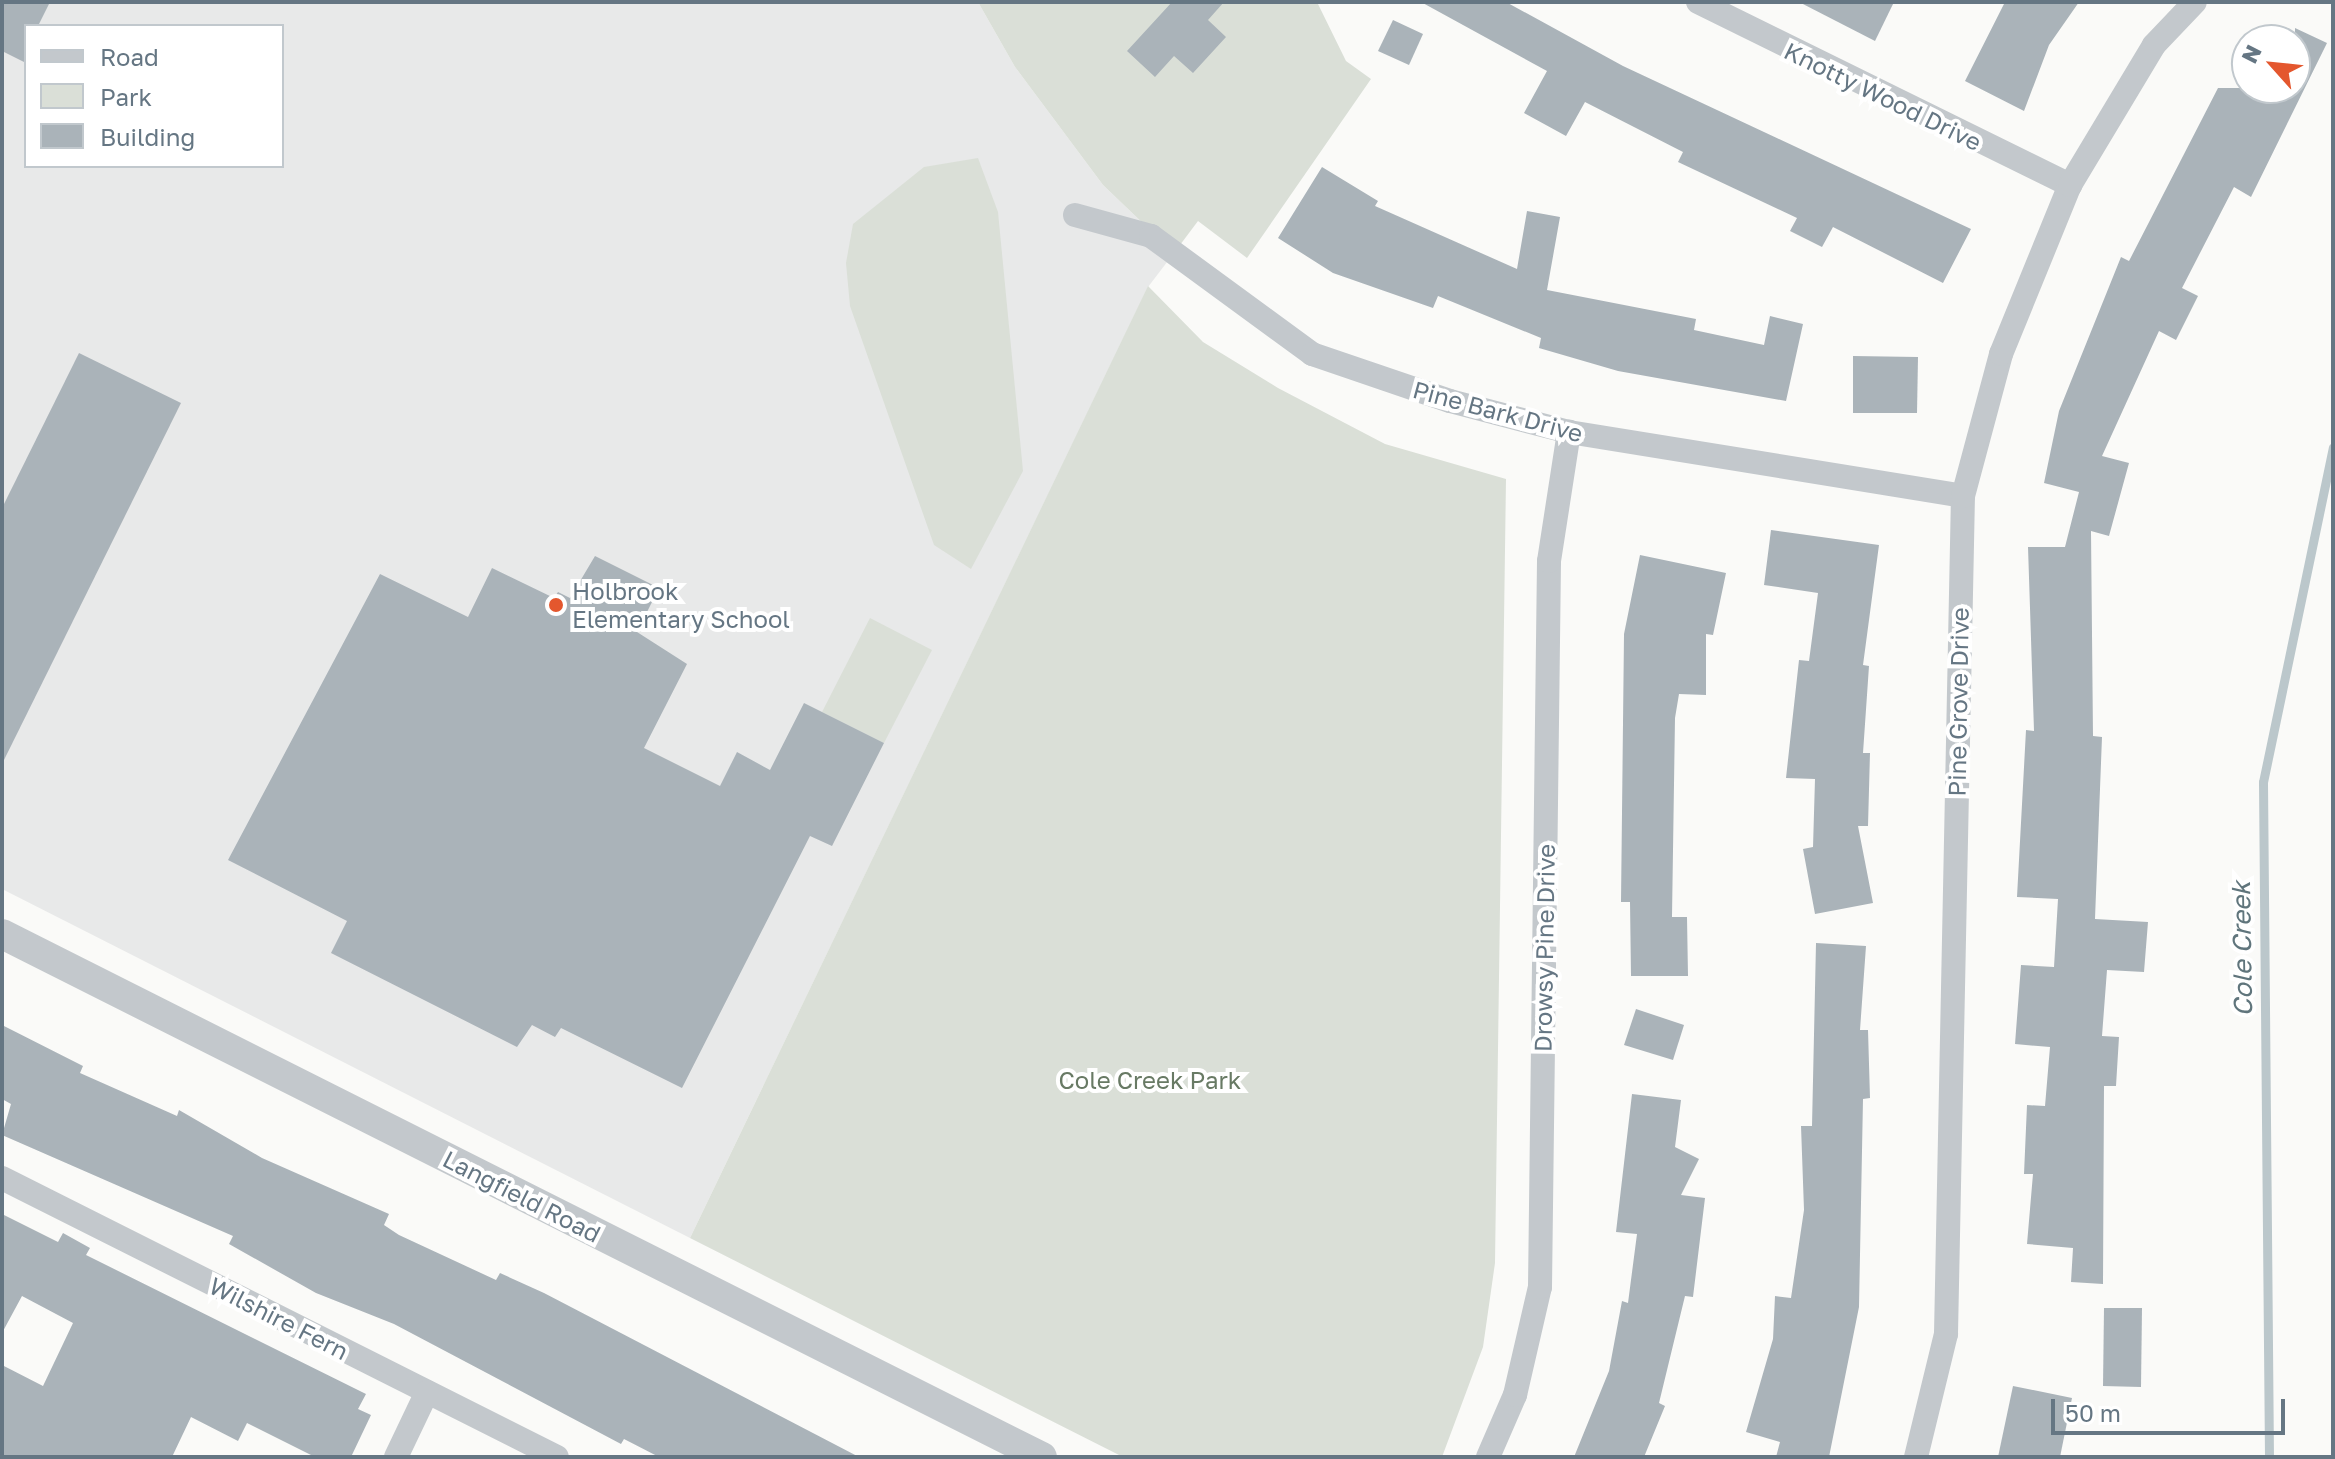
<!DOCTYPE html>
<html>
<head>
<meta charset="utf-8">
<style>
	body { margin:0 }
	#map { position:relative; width:2335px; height:1459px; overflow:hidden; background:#fafaf8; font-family:"Golos Text",sans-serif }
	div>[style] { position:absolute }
	.built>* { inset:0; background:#e8e9e9 }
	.green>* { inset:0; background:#dadfd7 }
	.stream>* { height:9px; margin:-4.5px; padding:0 4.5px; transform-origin:4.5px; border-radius:4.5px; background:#bbc7cb }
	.building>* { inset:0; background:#aab3b9 }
	.minor>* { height:24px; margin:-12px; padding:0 12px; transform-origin:12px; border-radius:12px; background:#c3c8cc }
	.tertiary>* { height:30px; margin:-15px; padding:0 15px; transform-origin:15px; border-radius:15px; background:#c3c8cc }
	.dots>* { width:22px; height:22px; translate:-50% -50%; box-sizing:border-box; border:4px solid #fff; border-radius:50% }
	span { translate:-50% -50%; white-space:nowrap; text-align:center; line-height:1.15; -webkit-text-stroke:8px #fff; paint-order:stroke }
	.street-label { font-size:24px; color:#657683 }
	.poi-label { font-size:24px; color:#657683 }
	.left { translate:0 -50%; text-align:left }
	.park-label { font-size:24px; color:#687a64 }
	.water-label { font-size:26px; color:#60757c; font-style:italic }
	.frame { position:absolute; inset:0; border:4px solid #657683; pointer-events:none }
	.legend { position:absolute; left:24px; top:24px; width:260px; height:144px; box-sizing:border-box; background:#fff; border:2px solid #c1c8cd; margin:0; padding:10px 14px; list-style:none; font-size:24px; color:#657683 }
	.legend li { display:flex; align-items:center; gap:16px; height:40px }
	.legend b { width:40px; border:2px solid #c1c8cd }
	.north { position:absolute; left:2231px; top:24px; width:80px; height:80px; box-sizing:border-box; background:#fff; border:2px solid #c1c8cd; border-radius:50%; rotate:297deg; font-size:22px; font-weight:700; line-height:32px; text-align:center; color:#657683 }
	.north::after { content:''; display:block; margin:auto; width:28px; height:36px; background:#e4572e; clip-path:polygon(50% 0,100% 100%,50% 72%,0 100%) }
	.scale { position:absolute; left:2051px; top:1399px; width:234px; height:36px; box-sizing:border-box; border:4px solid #657683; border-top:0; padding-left:10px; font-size:24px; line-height:28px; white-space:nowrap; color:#657683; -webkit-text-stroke:6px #fff; paint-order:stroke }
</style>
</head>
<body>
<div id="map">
	<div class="built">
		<div style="clip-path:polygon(evenodd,2px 2px,978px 2px,1015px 67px,1103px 185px,1174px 253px,1148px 287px,690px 1238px,2px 889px,2px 2px,26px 26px,282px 26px,282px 166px,26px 166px,26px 26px)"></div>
	</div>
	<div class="green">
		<div style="clip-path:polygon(978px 2px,1317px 2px,1346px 61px,1371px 79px,1247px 258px,1198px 221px,1174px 253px,1103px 185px,1015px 67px)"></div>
		<div style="clip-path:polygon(978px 158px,998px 212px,1023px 471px,971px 569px,934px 545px,850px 306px,846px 263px,853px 224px,924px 167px)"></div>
		<div style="clip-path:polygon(1148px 286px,1203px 342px,1278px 388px,1385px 444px,1506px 479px,1495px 1263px,1483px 1347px,1442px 1457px,1123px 1457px,690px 1238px)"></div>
		<div style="clip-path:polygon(870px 618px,932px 650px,884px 743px,822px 712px)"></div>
	</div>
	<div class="stream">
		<div style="left:2269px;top:1457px;width:675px;rotate:-90.51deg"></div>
		<div style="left:2263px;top:782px;width:342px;rotate:-78.2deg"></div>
	</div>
	<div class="building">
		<div style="clip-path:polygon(2px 2px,50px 2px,38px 26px,26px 26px,26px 63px,2px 51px)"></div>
		<div style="clip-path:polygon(1172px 2px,1224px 2px,1208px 20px,1226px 37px,1193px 73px,1174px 56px,1155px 77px,1127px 51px)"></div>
		<div style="clip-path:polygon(1421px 2px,1506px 2px,1623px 66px,1971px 229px,1943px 283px,1833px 227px,1822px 247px,1790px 231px,1797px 218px,1678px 162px,1683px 152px,1585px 102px,1566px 136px,1524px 113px,1547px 71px)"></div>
		<div style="clip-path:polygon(1799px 2px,1894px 2px,1875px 41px)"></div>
		<div style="clip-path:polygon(2005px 2px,2079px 2px,2049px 45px,2024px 111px,1965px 81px)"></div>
		<div style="clip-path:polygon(1393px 20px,1423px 34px,1409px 65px,1378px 51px)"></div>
		<div style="clip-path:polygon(2295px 28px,2327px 43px,2251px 197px,2234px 187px,2182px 288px,2198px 296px,2176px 340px,2159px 331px,2102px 456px,2129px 463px,2109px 536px,2091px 531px,2093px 736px,2102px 737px,2095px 919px,2148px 922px,2144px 972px,2107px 970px,2102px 1036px,2119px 1037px,2116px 1086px,2104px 1086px,2103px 1284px,2071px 1282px,2073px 1248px,2027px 1244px,2033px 1174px,2024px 1174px,2027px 1105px,2045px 1106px,2050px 1047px,2015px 1044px,2021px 965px,2054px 967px,2058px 899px,2017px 897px,2026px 730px,2034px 731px,2028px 547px,2065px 547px,2079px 492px,2044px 483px,2059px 411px,2121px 257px,2129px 261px,2218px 88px,2295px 88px)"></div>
		<div style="clip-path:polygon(1322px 167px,1378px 201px,1375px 206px,1517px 269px,1527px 211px,1560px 217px,1547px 290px,1696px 319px,1694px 330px,1764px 345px,1770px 316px,1803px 324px,1786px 401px,1618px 371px,1539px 348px,1541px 338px,1438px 296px,1433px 308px,1333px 273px,1278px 238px)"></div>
		<div style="clip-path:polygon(79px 353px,181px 403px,2px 764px,2px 508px)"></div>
		<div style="clip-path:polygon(1853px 356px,1918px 357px,1917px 413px,1853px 413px)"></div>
		<div style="clip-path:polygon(1771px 530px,1879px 545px,1863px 665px,1869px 666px,1863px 753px,1870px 753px,1868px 826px,1858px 826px,1873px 903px,1815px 914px,1803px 849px,1813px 847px,1815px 779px,1786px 778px,1799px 660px,1809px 661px,1818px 593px,1764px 585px)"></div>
		<div style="clip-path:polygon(1640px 555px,1726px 573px,1713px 635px,1706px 634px,1706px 695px,1679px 694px,1675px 718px,1672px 917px,1687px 917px,1688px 976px,1631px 976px,1630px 902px,1621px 902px,1624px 634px)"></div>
		<div style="clip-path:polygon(595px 556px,659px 588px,637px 632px,687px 664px,644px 748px,720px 786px,737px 752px,770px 770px,804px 703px,884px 743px,832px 846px,810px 836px,682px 1088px,561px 1028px,555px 1037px,532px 1025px,517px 1047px,331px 953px,347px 921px,228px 860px,380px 574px,468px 617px,492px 568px,554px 598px,558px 592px,570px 598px)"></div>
		<div style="clip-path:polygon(1816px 943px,1866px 946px,1860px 1030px,1868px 1030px,1870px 1098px,1863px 1099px,1859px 1307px,1829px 1457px,1776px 1457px,1780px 1442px,1746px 1432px,1773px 1339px,1775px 1296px,1791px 1298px,1804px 1210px,1801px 1126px,1812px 1126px)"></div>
		<div style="clip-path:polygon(1636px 1009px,1684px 1025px,1673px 1060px,1624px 1045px)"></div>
		<div style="clip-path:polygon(2px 1025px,83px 1066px,80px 1073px,177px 1116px,179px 1110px,262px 1158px,389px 1214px,384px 1225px,399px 1235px,496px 1280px,500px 1273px,544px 1293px,859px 1457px,659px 1457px,624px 1439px,621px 1444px,394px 1324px,316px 1293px,229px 1244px,233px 1236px,2px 1135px,11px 1104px,2px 1099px)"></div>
		<div style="clip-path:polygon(1632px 1094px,1681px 1100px,1675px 1147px,1699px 1159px,1681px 1195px,1705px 1198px,1693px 1297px,1685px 1296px,1659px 1403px,1665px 1406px,1644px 1457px,1574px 1457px,1609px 1371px,1622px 1301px,1628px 1303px,1637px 1234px,1616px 1232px)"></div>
		<div style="clip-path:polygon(2px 1214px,58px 1242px,63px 1233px,90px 1248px,86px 1255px,366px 1394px,358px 1409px,371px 1415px,351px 1457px,315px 1457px,247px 1423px,238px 1441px,191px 1417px,172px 1457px,2px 1457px,2px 1365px,43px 1386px,73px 1323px,22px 1296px,2px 1333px)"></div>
		<div style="clip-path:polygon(2104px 1308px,2142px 1308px,2141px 1387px,2103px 1386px)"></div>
		<div style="clip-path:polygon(2013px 1386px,2072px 1398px,2060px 1457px,1998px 1457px)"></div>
	</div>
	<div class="minor">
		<div style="left:1698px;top:2px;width:415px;rotate:26.2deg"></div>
		<div style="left:1075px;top:215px;width:79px;rotate:15.4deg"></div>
		<div style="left:1151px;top:236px;width:200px;rotate:36.2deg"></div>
		<div style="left:1312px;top:354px;width:146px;rotate:18.8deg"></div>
		<div style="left:1450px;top:401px;width:123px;rotate:14.6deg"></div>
		<div style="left:1569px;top:432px;width:399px;rotate:9.2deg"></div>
		<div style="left:2px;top:1178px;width:621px;rotate:26.69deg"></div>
		<div style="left:396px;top:1457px;width:72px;rotate:-64.5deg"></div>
		<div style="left:1488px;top:1457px;width:68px;rotate:-66.5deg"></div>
		<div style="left:1515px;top:1395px;width:111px;rotate:-77deg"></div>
		<div style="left:1540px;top:1287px;width:726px;rotate:-89.29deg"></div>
		<div style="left:1549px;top:561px;width:131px;rotate:-81.2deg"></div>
		<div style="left:1916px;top:1457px;width:127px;rotate:-76.3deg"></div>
		<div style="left:1946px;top:1334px;width:838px;rotate:-88.84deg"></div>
		<div style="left:1963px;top:496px;width:147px;rotate:-75deg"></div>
		<div style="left:2001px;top:354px;width:183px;rotate:-67.8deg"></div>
		<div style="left:2070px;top:185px;width:163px;rotate:-59deg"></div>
		<div style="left:2154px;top:45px;width:59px;rotate:-46.4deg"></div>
	</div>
	<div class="tertiary">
		<div style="left:2px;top:934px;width:1164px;rotate:26.7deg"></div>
	</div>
	<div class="dots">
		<div style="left:556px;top:605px;background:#e4572e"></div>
	</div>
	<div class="street-label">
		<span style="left:1883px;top:96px;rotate:26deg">Knotty Wood Drive</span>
		<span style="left:1498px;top:411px;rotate:15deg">Pine Bark Drive</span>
		<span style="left:1958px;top:702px;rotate:-89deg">Pine Grove Drive</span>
		<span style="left:1544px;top:948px;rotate:-89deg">Drowsy Pine Drive</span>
		<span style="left:522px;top:1196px;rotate:27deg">Langfield Road</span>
		<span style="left:279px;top:1318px;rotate:27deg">Wilshire Fern</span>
	</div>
	<div class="poi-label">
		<span class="left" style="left:572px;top:605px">Holbrook<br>Elementary School</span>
	</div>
	<div class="park-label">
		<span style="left:1150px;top:1080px">Cole Creek Park</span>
	</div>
	<div class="water-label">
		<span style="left:2242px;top:949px;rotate:-91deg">Cole Creek</span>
	</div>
	<div class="frame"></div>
	<ul class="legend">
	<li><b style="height:10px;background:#c3c8cc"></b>Road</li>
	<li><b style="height:22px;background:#dadfd7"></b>Park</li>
	<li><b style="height:22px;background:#aab3b9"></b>Building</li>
	</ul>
	<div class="north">N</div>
	<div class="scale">50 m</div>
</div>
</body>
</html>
